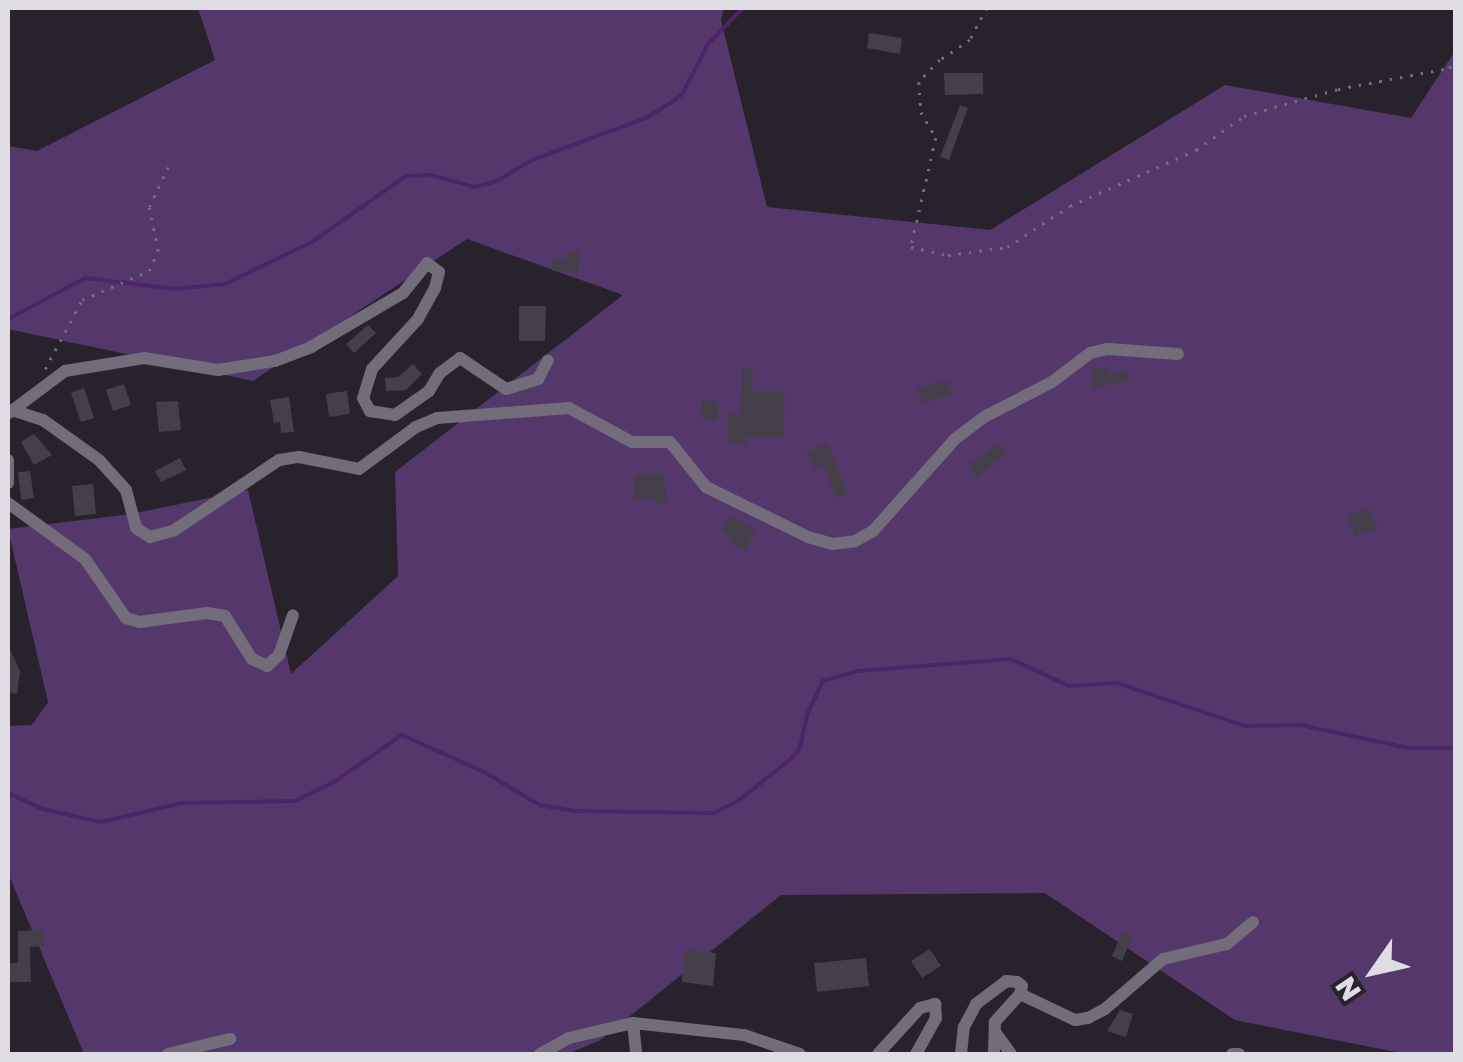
<!DOCTYPE html>
<html>
<head>
<meta charset="utf-8">
<style>
	body { margin:0 }
	#map { position:relative; width:1463px; height:1062px; overflow:hidden; background:#28222d; font-family:"Golos Text",sans-serif }
	div>[style] { position:absolute }
	.green>* { inset:0; background:#54386b }
	.stream>* { height:4px; margin:-2px; padding:0 2px; transform-origin:2px; border-radius:2px; background:#4c2569 }
	.building>* { inset:0; background:#453f4b }
	.path>* { height:2.5px; margin-top:-1.25px; transform-origin:0; background:repeating-linear-gradient(90deg,#736e78 0 2.5px,transparent 0 10.5px) }
	.minor>* { height:12px; margin:-6px; padding:0 6px; transform-origin:6px; border-radius:6px; background:#736c7a }
	span { translate:-50% -50%; white-space:nowrap; text-align:center; line-height:1.15; -webkit-text-stroke:9px #28222d; paint-order:stroke }
	.frame { position:absolute; inset:0; border:10px solid #e0dce4; pointer-events:none }
	.north { position:absolute; left:1323px; top:922px; width:100px; height:100px; -webkit-text-stroke:8px #28222d; paint-order:stroke; rotate:236deg; font-size:28px; font-weight:700; line-height:40px; text-align:center; color:#e0dce4 }
	.north::after { content:''; display:block; margin:auto; width:35px; height:45px; background:#e0dce4; clip-path:polygon(50% 0,100% 100%,50% 72%,0 100%) }
</style>
</head>
<body>
<div id="map">
	<div class="green">
		<div style="clip-path:polygon(198px 8px,724px 8px,721px 20px,767px 207px,990px 230px,1225px 85px,1411px 118px,1455px 51px,1455px 1054px,1406px 1054px,1235px 1020px,1045px 893px,781px 895px,599px 1041px,567px 1054px,84px 1054px,8px 873px,8px 726px,32px 725px,48px 702px,8px 529px,131px 514px,248px 490px,291px 674px,398px 576px,395px 472px,623px 295px,467px 239px,253px 381px,8px 329px,8px 146px,37px 151px,215px 60px)"></div>
	</div>
	<div class="stream">
		<div style="left:8px;top:319px;width:87px;rotate:-28deg"></div>
		<div style="left:85px;top:278px;width:91px;rotate:7deg"></div>
		<div style="left:175px;top:289px;width:50px;rotate:-5.7deg"></div>
		<div style="left:225px;top:284px;width:97px;rotate:-25.8deg"></div>
		<div style="left:312px;top:242px;width:115px;rotate:-35.1deg"></div>
		<div style="left:406px;top:176px;width:25px;rotate:-2deg"></div>
		<div style="left:431px;top:175px;width:46px;rotate:15.3deg"></div>
		<div style="left:475px;top:187px;width:23px;rotate:-15deg"></div>
		<div style="left:497px;top:181px;width:41px;rotate:-31deg"></div>
		<div style="left:532px;top:160px;width:121px;rotate:-20.2deg"></div>
		<div style="left:646px;top:118px;width:34px;rotate:-32deg"></div>
		<div style="left:675px;top:100px;width:11px;rotate:-41deg"></div>
		<div style="left:683px;top:93px;width:55px;rotate:-63deg"></div>
		<div style="left:708px;top:44px;width:50px;rotate:-45.8deg"></div>
		<div style="left:8px;top:793px;width:38px;rotate:25deg"></div>
		<div style="left:43px;top:809px;width:59px;rotate:12.6deg"></div>
		<div style="left:101px;top:822px;width:83px;rotate:-13.2deg"></div>
		<div style="left:182px;top:803px;width:113px;rotate:-1deg"></div>
		<div style="left:295px;top:801px;width:43px;rotate:-26deg"></div>
		<div style="left:334px;top:782px;width:83px;rotate:-34.7deg"></div>
		<div style="left:402px;top:735px;width:92px;rotate:24.3deg"></div>
		<div style="left:486px;top:773px;width:63px;rotate:30.7deg"></div>
		<div style="left:540px;top:805px;width:35px;rotate:10deg"></div>
		<div style="left:574px;top:811px;width:140px;rotate:0.8deg"></div>
		<div style="left:714px;top:813px;width:27px;rotate:-27deg"></div>
		<div style="left:738px;top:801px;width:68px;rotate:-38.4deg"></div>
		<div style="left:791px;top:759px;width:14px;rotate:-51deg"></div>
		<div style="left:800px;top:748px;width:34px;rotate:-78deg"></div>
		<div style="left:807px;top:715px;width:38px;rotate:-65deg"></div>
		<div style="left:823px;top:681px;width:36px;rotate:-16deg"></div>
		<div style="left:858px;top:671px;width:153px;rotate:-4.5deg"></div>
		<div style="left:1011px;top:659px;width:64px;rotate:25deg"></div>
		<div style="left:1069px;top:686px;width:48px;rotate:-3.6deg"></div>
		<div style="left:1117px;top:683px;width:135px;rotate:18.6deg"></div>
		<div style="left:1245px;top:726px;width:56px;rotate:-1deg"></div>
		<div style="left:1301px;top:725px;width:108px;rotate:12.2deg"></div>
		<div style="left:1407px;top:748px;width:49px"></div>
	</div>
	<div class="building">
		<div style="clip-path:polygon(869px 33px,902px 38px,900px 54px,867px 48px)"></div>
		<div style="clip-path:polygon(944px 73px,983px 73px,983px 94px,945px 95px)"></div>
		<div style="clip-path:polygon(960px 105px,968px 108px,949px 160px,940px 157px)"></div>
		<div style="clip-path:polygon(568px 251px,580px 252px,578px 273px,552px 271px,553px 258px,567px 259px)"></div>
		<div style="clip-path:polygon(519px 306px,546px 306px,545px 341px,519px 341px)"></div>
		<div style="clip-path:polygon(368px 325px,376px 333px,354px 353px,346px 344px)"></div>
		<div style="clip-path:polygon(413px 364px,422px 374px,406px 390px,386px 391px,385px 378px,398px 377px)"></div>
		<div style="clip-path:polygon(1107px 367px,1108px 374px,1128px 370px,1130px 381px,1093px 388px,1090px 370px)"></div>
		<div style="clip-path:polygon(743px 368px,753px 369px,752px 391px,785px 392px,783px 438px,747px 437px,747px 444px,728px 444px,728px 414px,740px 414px)"></div>
		<div style="clip-path:polygon(948px 380px,952px 395px,922px 403px,917px 388px)"></div>
		<div style="clip-path:polygon(124px 384px,131px 405px,113px 411px,106px 390px)"></div>
		<div style="clip-path:polygon(84px 388px,94px 418px,81px 422px,71px 393px)"></div>
		<div style="clip-path:polygon(347px 391px,350px 414px,329px 417px,326px 394px)"></div>
		<div style="clip-path:polygon(289px 397px,294px 432px,281px 433px,280px 422px,274px 423px,270px 400px)"></div>
		<div style="clip-path:polygon(702px 400px,719px 402px,716px 421px,700px 419px)"></div>
		<div style="clip-path:polygon(178px 401px,181px 430px,159px 432px,156px 402px)"></div>
		<div style="clip-path:polygon(34px 434px,52px 455px,34px 465px,21px 442px)"></div>
		<div style="clip-path:polygon(827px 443px,848px 493px,836px 498px,823px 465px,815px 469px,807px 452px)"></div>
		<div style="clip-path:polygon(1000px 443px,1007px 453px,977px 478px,968px 465px)"></div>
		<div style="clip-path:polygon(180px 458px,186px 470px,161px 482px,155px 471px)"></div>
		<div style="clip-path:polygon(30px 471px,34px 498px,21px 500px,18px 472px)"></div>
		<div style="clip-path:polygon(663px 473px,667px 503px,656px 504px,656px 497px,634px 500px,635px 476px)"></div>
		<div style="clip-path:polygon(93px 484px,96px 514px,75px 516px,72px 486px)"></div>
		<div style="clip-path:polygon(1369px 508px,1377px 528px,1355px 536px,1348px 516px)"></div>
		<div style="clip-path:polygon(731px 516px,756px 531px,744px 551px,728px 541px,731px 537px,722px 531px)"></div>
		<div style="clip-path:polygon(8px 645px,20px 671px,17px 694px,8px 693px)"></div>
		<div style="clip-path:polygon(44px 930px,44px 946px,30px 947px,31px 982px,8px 982px,8px 963px,18px 963px,18px 931px)"></div>
		<div style="clip-path:polygon(1123px 931px,1133px 935px,1122px 961px,1112px 956px)"></div>
		<div style="clip-path:polygon(685px 949px,716px 953px,713px 986px,682px 982px)"></div>
		<div style="clip-path:polygon(930px 949px,941px 966px,922px 978px,911px 961px)"></div>
		<div style="clip-path:polygon(866px 958px,869px 986px,817px 992px,814px 963px)"></div>
		<div style="clip-path:polygon(1120px 1010px,1133px 1014px,1126px 1037px,1107px 1031px)"></div>
	</div>
	<div class="path">
		<div style="left:987px;top:8px;width:36px;rotate:118deg"></div>
		<div style="left:970px;top:40px;width:36px;rotate:146deg"></div>
		<div style="left:940px;top:60px;width:30px;rotate:134deg"></div>
		<div style="left:919px;top:82px;width:30px;rotate:86deg"></div>
		<div style="left:921px;top:112px;width:30px;rotate:60deg"></div>
		<div style="left:936px;top:138px;width:112px;rotate:102.9deg"></div>
		<div style="left:911px;top:247px;width:38px;rotate:12deg"></div>
		<div style="left:948px;top:255px;width:60px;rotate:-7.7deg"></div>
		<div style="left:1007px;top:247px;width:75px;rotate:-33.1deg"></div>
		<div style="left:1070px;top:206px;width:138px;rotate:-24deg"></div>
		<div style="left:1196px;top:150px;width:59px;rotate:-35.3deg"></div>
		<div style="left:1244px;top:116px;width:98px;rotate:-16deg"></div>
		<div style="left:1338px;top:89px;width:113px;rotate:-10.7deg"></div>
		<div style="left:1449px;top:68px;width:11px;rotate:-49deg"></div>
		<div style="left:45px;top:369px;width:78px;rotate:-61.8deg"></div>
		<div style="left:82px;top:300px;width:73px;rotate:-23.4deg"></div>
		<div style="left:149px;top:271px;width:22px;rotate:-66deg"></div>
		<div style="left:158px;top:251px;width:45px;rotate:-101.6deg"></div>
		<div style="left:149px;top:207px;width:44px;rotate:-64.6deg"></div>
	</div>
	<div class="minor">
		<div style="left:12px;top:410px;width:33px;rotate:18deg"></div>
		<div style="left:43px;top:420px;width:69px;rotate:35.5deg"></div>
		<div style="left:99px;top:460px;width:40px;rotate:48deg"></div>
		<div style="left:126px;top:490px;width:39px;rotate:75deg"></div>
		<div style="left:136px;top:528px;width:17px;rotate:33deg"></div>
		<div style="left:150px;top:537px;width:24px;rotate:-15deg"></div>
		<div style="left:173px;top:531px;width:128px;rotate:-33.8deg"></div>
		<div style="left:279px;top:460px;width:20px;rotate:-9deg"></div>
		<div style="left:299px;top:457px;width:61px;rotate:11.3deg"></div>
		<div style="left:359px;top:469px;width:71px;rotate:-36.4deg"></div>
		<div style="left:416px;top:427px;width:23px;rotate:-23deg"></div>
		<div style="left:437px;top:418px;width:132px;rotate:-4.3deg"></div>
		<div style="left:569px;top:408px;width:72px;rotate:28.4deg"></div>
		<div style="left:632px;top:442px;width:38px"></div>
		<div style="left:670px;top:442px;width:58px;rotate:51.3deg"></div>
		<div style="left:706px;top:487px;width:114px;rotate:26.1deg"></div>
		<div style="left:808px;top:537px;width:25px;rotate:16deg"></div>
		<div style="left:832px;top:544px;width:23px;rotate:-7deg"></div>
		<div style="left:855px;top:541px;width:21px;rotate:-29deg"></div>
		<div style="left:873px;top:531px;width:123px;rotate:-48.3deg"></div>
		<div style="left:955px;top:439px;width:39px;rotate:-37deg"></div>
		<div style="left:986px;top:416px;width:74px;rotate:-27.3deg"></div>
		<div style="left:1052px;top:382px;width:48px;rotate:-37.3deg"></div>
		<div style="left:1090px;top:353px;width:18px;rotate:-13deg"></div>
		<div style="left:1108px;top:349px;width:70px;rotate:4.1deg"></div>
		<div style="left:9px;top:413px;width:70px;rotate:-36.9deg"></div>
		<div style="left:65px;top:371px;width:80px;rotate:-9.3deg"></div>
		<div style="left:144px;top:358px;width:75px;rotate:9.2deg"></div>
		<div style="left:218px;top:370px;width:58px;rotate:-9deg"></div>
		<div style="left:275px;top:361px;width:39px;rotate:-21deg"></div>
		<div style="left:311px;top:347px;width:107px;rotate:-30.4deg"></div>
		<div style="left:403px;top:293px;width:38px;rotate:-51deg"></div>
		<div style="left:427px;top:263px;width:15px;rotate:37deg"></div>
		<div style="left:439px;top:272px;width:16px;rotate:104deg"></div>
		<div style="left:435px;top:288px;width:35px;rotate:119deg"></div>
		<div style="left:418px;top:319px;width:68px;rotate:132.6deg"></div>
		<div style="left:372px;top:369px;width:30px;rotate:107deg"></div>
		<div style="left:363px;top:398px;width:15px;rotate:62deg"></div>
		<div style="left:370px;top:411px;width:25px;rotate:9deg"></div>
		<div style="left:395px;top:415px;width:42px;rotate:-35.2deg"></div>
		<div style="left:429px;top:391px;width:21px;rotate:-59deg"></div>
		<div style="left:440px;top:373px;width:25px;rotate:-37deg"></div>
		<div style="left:460px;top:358px;width:55px;rotate:34deg"></div>
		<div style="left:506px;top:389px;width:34px;rotate:-17deg"></div>
		<div style="left:538px;top:379px;width:21px;rotate:-62deg"></div>
		<div style="left:8px;top:460px;width:23px;rotate:90deg"></div>
		<div style="left:8px;top:503px;width:95px;rotate:36deg"></div>
		<div style="left:85px;top:559px;width:72px;rotate:55.2deg"></div>
		<div style="left:126px;top:618px;width:14px;rotate:17deg"></div>
		<div style="left:139px;top:622px;width:69px;rotate:-7.5deg"></div>
		<div style="left:207px;top:613px;width:18px;rotate:9deg"></div>
		<div style="left:225px;top:616px;width:51px;rotate:57.9deg"></div>
		<div style="left:252px;top:659px;width:17px;rotate:25deg"></div>
		<div style="left:267px;top:666px;width:16px;rotate:-43deg"></div>
		<div style="left:279px;top:655px;width:42px;rotate:-70.7deg"></div>
		<div style="left:1020px;top:994px;width:61px;rotate:25.3deg"></div>
		<div style="left:1075px;top:1020px;width:13px;rotate:-9deg"></div>
		<div style="left:1088px;top:1018px;width:19px;rotate:-28deg"></div>
		<div style="left:1105px;top:1009px;width:77px;rotate:-40.8deg"></div>
		<div style="left:1163px;top:959px;width:66px;rotate:-13.2deg"></div>
		<div style="left:1227px;top:944px;width:34px;rotate:-40deg"></div>
		<div style="left:633px;top:1023px;width:31px;rotate:84deg"></div>
		<div style="left:995px;top:1032px;width:27px;rotate:54deg"></div>
		<div style="left:168px;top:1054px;width:64px;rotate:-13.6deg"></div>
		<div style="left:540px;top:1054px;width:33px;rotate:-29deg"></div>
		<div style="left:569px;top:1038px;width:66px;rotate:-13.2deg"></div>
		<div style="left:633px;top:1023px;width:112px;rotate:6.2deg"></div>
		<div style="left:744px;top:1035px;width:59px;rotate:18.7deg"></div>
		<div style="left:878px;top:1054px;width:62px;rotate:-47.6deg"></div>
		<div style="left:920px;top:1008px;width:16px;rotate:-15deg"></div>
		<div style="left:935px;top:1004px;width:14px;rotate:86deg"></div>
		<div style="left:936px;top:1018px;width:41px;rotate:119.1deg"></div>
		<div style="left:961px;top:1054px;width:27px;rotate:-84deg"></div>
		<div style="left:964px;top:1027px;width:26px;rotate:-62deg"></div>
		<div style="left:976px;top:1004px;width:38px;rotate:-37deg"></div>
		<div style="left:1006px;top:981px;width:11px;rotate:5deg"></div>
		<div style="left:1017px;top:982px;width:6px;rotate:39deg"></div>
		<div style="left:1022px;top:986px;width:8px;rotate:104deg"></div>
		<div style="left:1020px;top:994px;width:38px;rotate:132deg"></div>
		<div style="left:995px;top:1022px;width:32px;rotate:92deg"></div>
		<div style="left:1232px;top:1054px;width:7px"></div>
	</div>
	<div class="frame"></div>
	<div class="north">N</div>
</div>
</body>
</html>
